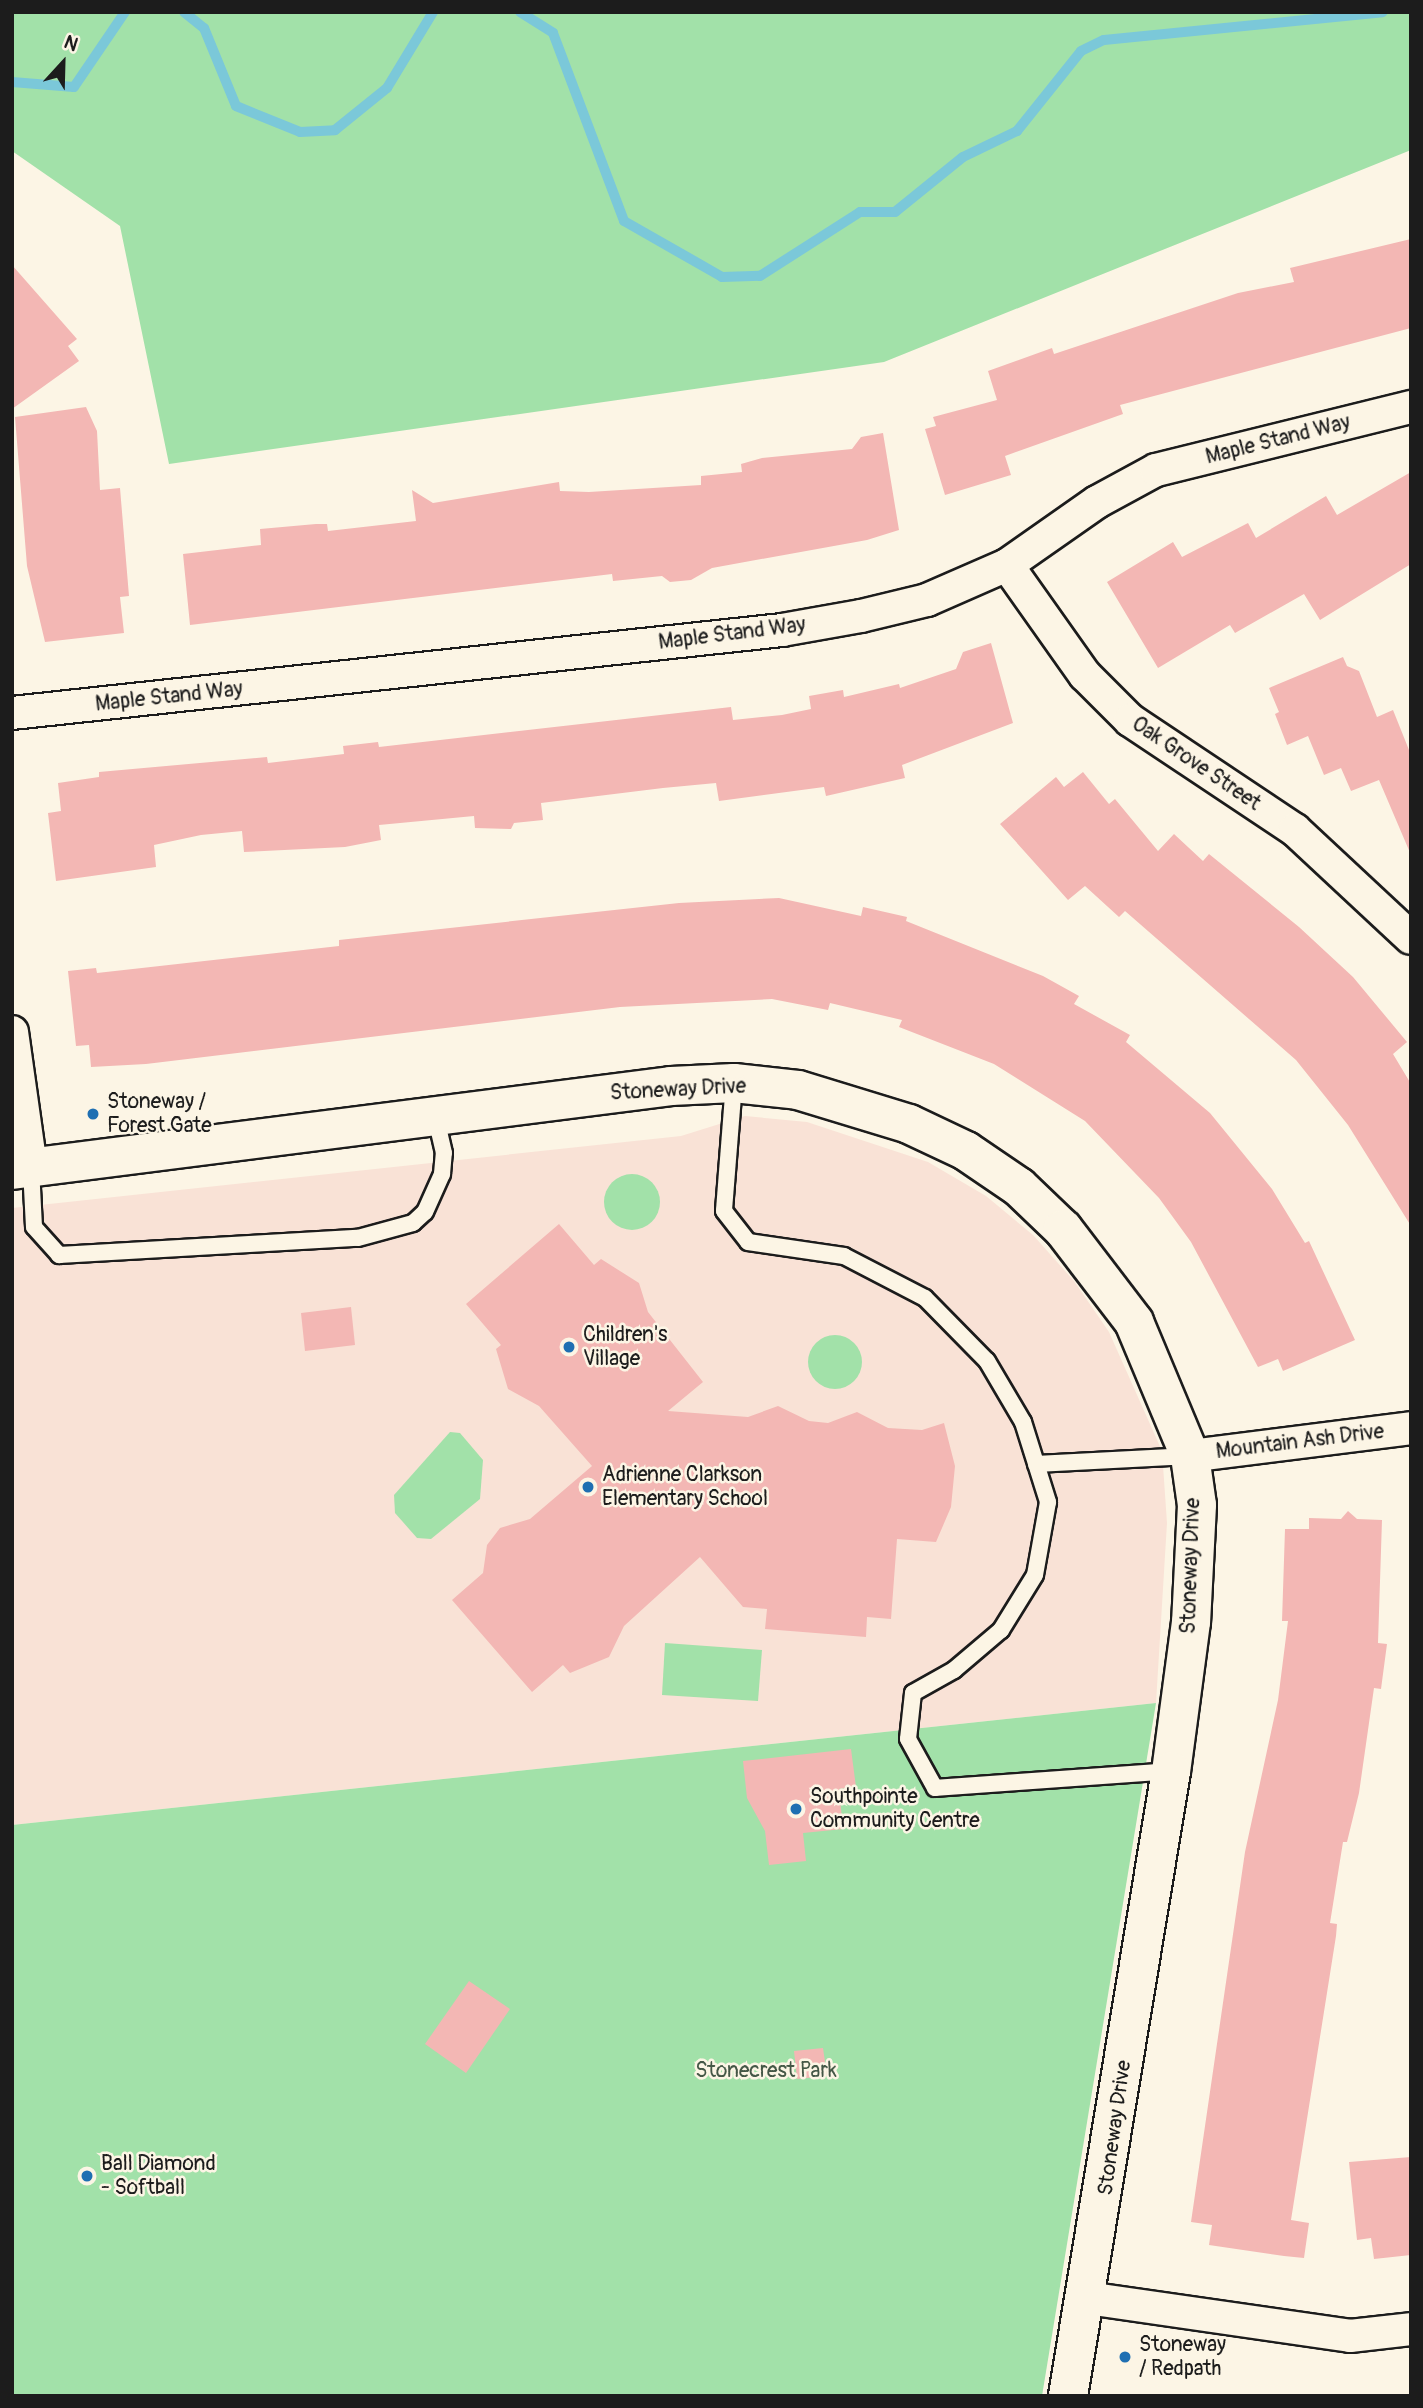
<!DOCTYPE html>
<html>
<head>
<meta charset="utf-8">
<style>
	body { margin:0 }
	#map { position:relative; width:1423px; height:2408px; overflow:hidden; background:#fcf5e5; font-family:Pangolin,sans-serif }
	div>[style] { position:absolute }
	.built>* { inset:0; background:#f9e2d6 }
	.green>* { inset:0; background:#a2e1a9 }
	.round { border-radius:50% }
	.stream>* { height:10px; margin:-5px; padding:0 5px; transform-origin:5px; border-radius:5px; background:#7bc8d9 }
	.building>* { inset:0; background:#f3b7b4 }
	.roads { filter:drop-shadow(2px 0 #1c1c1c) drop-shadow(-2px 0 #1c1c1c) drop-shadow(0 2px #1c1c1c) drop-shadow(0 -2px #1c1c1c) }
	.lane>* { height:16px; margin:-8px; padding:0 8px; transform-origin:8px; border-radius:8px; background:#fcf5e5 }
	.street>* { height:32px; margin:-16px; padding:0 16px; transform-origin:16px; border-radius:16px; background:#fcf5e5 }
	.secondary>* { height:38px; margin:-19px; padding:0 19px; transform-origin:19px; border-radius:19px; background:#fcf5e5 }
	.dots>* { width:19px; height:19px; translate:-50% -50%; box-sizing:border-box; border:4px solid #fcf5e5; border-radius:50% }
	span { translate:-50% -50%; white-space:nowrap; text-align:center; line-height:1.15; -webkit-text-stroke:5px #fcf5e5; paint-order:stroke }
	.street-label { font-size:21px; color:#1c1c1c }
	.poi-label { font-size:21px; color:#1c1c1c }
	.left { translate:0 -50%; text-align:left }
	.park-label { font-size:21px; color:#445746 }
	.frame { position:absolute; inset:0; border:14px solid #1c1c1c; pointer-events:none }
	.north { position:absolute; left:28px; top:28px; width:70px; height:70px; -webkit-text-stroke:5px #fcf5e5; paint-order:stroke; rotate:22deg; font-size:19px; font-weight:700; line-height:28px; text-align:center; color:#1c1c1c }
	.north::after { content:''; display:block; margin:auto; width:24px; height:32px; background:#1c1c1c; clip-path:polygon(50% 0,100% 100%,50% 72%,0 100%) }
</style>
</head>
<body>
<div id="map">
	<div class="built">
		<div style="clip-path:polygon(745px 1116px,807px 1122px,928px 1162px,986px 1196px,1033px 1235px,1074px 1281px,1109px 1332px,1162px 1451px,1167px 1523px,1156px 1703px,12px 1825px,12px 1208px,681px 1136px)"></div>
	</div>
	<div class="green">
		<div style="clip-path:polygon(12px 12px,1411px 12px,1411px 150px,884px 362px,169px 464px,120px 226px,12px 151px)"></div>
		<div class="round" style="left:604px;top:1174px;width:56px;height:56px"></div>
		<div class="round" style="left:808px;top:1335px;width:54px;height:54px"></div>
		<div style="clip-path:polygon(450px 1432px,460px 1433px,483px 1460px,480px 1499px,431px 1539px,417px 1538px,395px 1513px,394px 1495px)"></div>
		<div style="clip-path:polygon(665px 1643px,762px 1650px,758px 1701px,662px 1695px)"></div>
		<div style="clip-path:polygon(1156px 1703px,1042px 2396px,12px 2396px,12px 1825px)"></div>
	</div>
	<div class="stream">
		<div style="left:184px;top:12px;width:26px;rotate:39deg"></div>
		<div style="left:204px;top:28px;width:84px;rotate:67.7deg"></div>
		<div style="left:236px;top:106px;width:69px;rotate:22.1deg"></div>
		<div style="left:300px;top:132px;width:35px;rotate:-3deg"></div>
		<div style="left:335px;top:130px;width:67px;rotate:-38.9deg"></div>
		<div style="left:387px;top:88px;width:89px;rotate:-58.8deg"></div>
		<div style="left:520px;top:12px;width:39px;rotate:32deg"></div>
		<div style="left:553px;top:33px;width:201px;rotate:69.3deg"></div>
		<div style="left:624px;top:221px;width:113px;rotate:29.7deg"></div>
		<div style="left:722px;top:277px;width:38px;rotate:-2deg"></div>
		<div style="left:760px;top:276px;width:119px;rotate:-32.6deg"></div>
		<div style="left:860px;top:212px;width:35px"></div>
		<div style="left:895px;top:212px;width:87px;rotate:-39deg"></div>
		<div style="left:963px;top:157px;width:60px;rotate:-25.7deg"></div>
		<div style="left:1017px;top:131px;width:102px;rotate:-51.3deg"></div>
		<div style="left:1081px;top:51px;width:25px;rotate:-26deg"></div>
		<div style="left:1104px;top:40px;width:280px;rotate:-5.7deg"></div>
		<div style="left:12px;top:82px;width:62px;rotate:4.6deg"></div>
		<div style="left:74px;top:87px;width:91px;rotate:-55.8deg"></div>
	</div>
	<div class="building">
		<div style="clip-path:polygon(1411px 239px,1411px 328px,1120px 405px,1123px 414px,1005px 456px,1011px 475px,945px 495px,925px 429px,936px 426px,933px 417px,997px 400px,988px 371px,1052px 348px,1054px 354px,1238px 293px,1294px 282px,1290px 268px)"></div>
		<div style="clip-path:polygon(12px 265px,77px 339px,68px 346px,79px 361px,12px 409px)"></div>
		<div style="clip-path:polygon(86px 407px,97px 431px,100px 490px,120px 488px,129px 596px,120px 597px,124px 633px,45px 642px,27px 566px,15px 417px)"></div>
		<div style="clip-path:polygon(883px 433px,899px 530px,867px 540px,712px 568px,691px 580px,670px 582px,662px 576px,613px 581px,612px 574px,190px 625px,183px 554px,261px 545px,260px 529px,316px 524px,327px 524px,328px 531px,416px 521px,412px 490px,433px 503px,559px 482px,560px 491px,589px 492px,701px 485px,701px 476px,742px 472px,741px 464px,762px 458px,852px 449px,861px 437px)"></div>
		<div style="clip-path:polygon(1411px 472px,1411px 564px,1320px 620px,1304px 594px,1235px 633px,1230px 625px,1158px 668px,1107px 582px,1173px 542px,1182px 557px,1248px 523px,1256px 538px,1326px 496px,1337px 515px)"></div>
		<div style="clip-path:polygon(991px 643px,1013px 723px,902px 765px,905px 778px,826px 796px,824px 787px,719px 801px,716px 783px,663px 788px,541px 803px,543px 820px,514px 823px,511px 829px,475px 828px,474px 816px,379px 825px,381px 840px,345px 847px,244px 852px,242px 831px,201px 835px,154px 845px,156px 867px,56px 881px,48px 813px,61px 811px,58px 783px,99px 777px,99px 772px,267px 757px,268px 763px,344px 754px,343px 746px,378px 742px,379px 747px,731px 707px,733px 720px,782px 715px,811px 709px,809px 696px,843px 690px,844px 697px,899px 684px,900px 688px,956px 669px,963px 652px)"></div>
		<div style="clip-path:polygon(1343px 657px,1347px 666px,1359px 671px,1377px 717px,1393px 710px,1411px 755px,1411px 855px,1379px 780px,1351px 791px,1341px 768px,1324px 775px,1308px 736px,1287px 745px,1275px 714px,1279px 712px,1269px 688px)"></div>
		<div style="clip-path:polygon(1083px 772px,1109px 804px,1115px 799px,1158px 851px,1174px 834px,1203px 861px,1209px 854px,1299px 927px,1353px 977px,1407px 1042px,1393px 1054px,1411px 1084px,1411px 1226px,1348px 1125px,1296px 1060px,1125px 911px,1119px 917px,1085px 886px,1068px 900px,1000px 824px,1056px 777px,1064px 787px)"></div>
		<div style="clip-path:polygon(779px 898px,861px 916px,863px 907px,907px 917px,906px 921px,1043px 976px,1079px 996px,1074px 1004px,1130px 1035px,1126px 1042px,1210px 1113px,1272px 1189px,1305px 1243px,1309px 1241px,1355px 1340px,1283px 1371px,1278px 1359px,1258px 1367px,1191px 1242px,1159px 1198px,1085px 1121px,994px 1064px,899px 1027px,902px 1020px,830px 1003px,828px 1010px,772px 999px,620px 1007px,146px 1064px,91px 1067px,89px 1045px,76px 1046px,68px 971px,96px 968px,97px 973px,339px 946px,339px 940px,679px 903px)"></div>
		<div style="clip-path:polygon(559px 1224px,594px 1265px,601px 1259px,639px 1283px,648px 1312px,703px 1382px,668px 1411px,748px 1417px,778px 1406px,809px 1421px,828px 1423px,857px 1412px,888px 1428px,922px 1430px,944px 1423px,955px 1466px,951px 1507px,936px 1542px,897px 1539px,891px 1619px,867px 1617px,866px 1637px,765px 1629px,767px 1609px,743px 1607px,700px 1557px,624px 1626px,609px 1657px,570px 1673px,563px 1665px,532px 1692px,452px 1600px,483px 1573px,487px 1545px,500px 1528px,530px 1519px,592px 1466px,539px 1406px,508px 1389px,496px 1349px,501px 1345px,466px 1304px)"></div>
		<div style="clip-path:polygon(351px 1307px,355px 1345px,305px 1351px,301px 1313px)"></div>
		<div style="clip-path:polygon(1348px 1511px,1357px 1519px,1382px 1520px,1378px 1643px,1387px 1644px,1381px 1689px,1374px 1688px,1359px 1793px,1347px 1842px,1343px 1842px,1330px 1923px,1337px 1924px,1336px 1936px,1291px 2220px,1309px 2223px,1304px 2258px,1284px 2256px,1209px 2245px,1212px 2225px,1191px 2222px,1245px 1852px,1278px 1700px,1288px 1621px,1282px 1621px,1285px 1529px,1309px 1529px,1309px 1518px,1341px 1519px)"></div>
		<div style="clip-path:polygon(851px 1749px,856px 1787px,839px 1789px,843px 1829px,803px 1833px,806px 1861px,769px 1865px,765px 1831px,747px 1798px,743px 1761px)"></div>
		<div style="clip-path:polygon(469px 1981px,510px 2009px,466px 2073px,425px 2044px)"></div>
		<div style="clip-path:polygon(823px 2048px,827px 2076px,797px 2079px,794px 2051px)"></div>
		<div style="clip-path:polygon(1411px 2157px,1411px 2255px,1374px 2259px,1371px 2238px,1357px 2240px,1349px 2162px)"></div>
	</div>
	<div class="roads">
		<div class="lane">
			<div style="left:734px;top:1083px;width:128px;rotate:94.5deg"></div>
			<div style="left:724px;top:1211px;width:39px;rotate:52deg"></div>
			<div style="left:748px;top:1242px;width:97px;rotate:8.3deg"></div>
			<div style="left:844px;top:1256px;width:91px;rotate:27.4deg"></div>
			<div style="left:925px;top:1298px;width:88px;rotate:45.5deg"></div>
			<div style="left:987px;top:1361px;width:71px;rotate:59.5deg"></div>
			<div style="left:1023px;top:1422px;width:84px;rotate:72.6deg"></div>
			<div style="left:1048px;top:1502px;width:74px;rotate:100.1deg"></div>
			<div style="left:1035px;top:1575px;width:65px;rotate:121.7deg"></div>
			<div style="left:1001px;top:1630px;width:62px;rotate:139.6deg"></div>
			<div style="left:954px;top:1670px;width:47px;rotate:150.7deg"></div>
			<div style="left:913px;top:1693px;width:46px;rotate:96.2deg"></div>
			<div style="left:908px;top:1739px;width:56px;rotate:61.1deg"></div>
			<div style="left:935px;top:1788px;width:237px;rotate:-4.1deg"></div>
			<div style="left:31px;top:1168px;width:59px;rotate:87.1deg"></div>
			<div style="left:34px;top:1227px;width:38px;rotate:48deg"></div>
			<div style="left:59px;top:1255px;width:299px;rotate:-3.3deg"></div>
			<div style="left:358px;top:1238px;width:57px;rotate:-15.3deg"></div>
			<div style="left:413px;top:1223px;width:16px;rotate:-43deg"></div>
			<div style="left:425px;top:1212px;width:42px;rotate:-65.9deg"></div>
			<div style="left:442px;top:1174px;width:21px;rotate:-85deg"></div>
			<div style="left:444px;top:1153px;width:39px;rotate:-103deg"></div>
			<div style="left:1036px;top:1464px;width:154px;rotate:-3deg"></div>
		</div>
		<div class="street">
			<div style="left:1007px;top:565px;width:135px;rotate:54.7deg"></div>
			<div style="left:1085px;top:675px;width:64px;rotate:45deg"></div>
			<div style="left:1130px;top:720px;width:198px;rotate:33.7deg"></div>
			<div style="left:1295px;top:830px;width:158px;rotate:43deg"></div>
			<div style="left:12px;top:713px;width:774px;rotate:-6.15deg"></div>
			<div style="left:782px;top:630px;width:80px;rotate:-10deg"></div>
			<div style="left:861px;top:616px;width:68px;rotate:-13.6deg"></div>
			<div style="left:927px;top:600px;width:87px;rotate:-23.6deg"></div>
			<div style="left:1007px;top:565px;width:110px;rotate:-35deg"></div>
			<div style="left:1097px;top:502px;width:67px;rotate:-28.5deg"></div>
			<div style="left:1156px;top:470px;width:263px;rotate:-13.9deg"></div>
			<div style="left:12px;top:1032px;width:137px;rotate:82deg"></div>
			<div style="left:1190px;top:1456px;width:223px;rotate:-7.2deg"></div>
			<div style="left:1087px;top:2298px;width:266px;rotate:8.2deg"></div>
			<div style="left:1350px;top:2336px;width:61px;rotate:-6.5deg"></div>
		</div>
		<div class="secondary">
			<div style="left:12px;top:1170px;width:664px;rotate:-7.26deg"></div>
			<div style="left:671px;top:1086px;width:63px;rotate:-2.7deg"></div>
			<div style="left:734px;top:1083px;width:64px;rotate:6.2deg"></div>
			<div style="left:798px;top:1090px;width:116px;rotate:17deg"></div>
			<div style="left:909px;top:1124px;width:63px;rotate:25.3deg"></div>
			<div style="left:966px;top:1151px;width:64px;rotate:34.2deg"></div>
			<div style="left:1019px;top:1187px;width:61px;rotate:43.7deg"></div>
			<div style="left:1063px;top:1229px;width:117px;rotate:52.6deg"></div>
			<div style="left:1134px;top:1322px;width:145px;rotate:67.3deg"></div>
			<div style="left:1190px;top:1456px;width:49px;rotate:81.9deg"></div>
			<div style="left:1197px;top:1505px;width:117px;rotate:92.9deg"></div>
			<div style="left:1191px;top:1622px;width:150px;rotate:97.6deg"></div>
			<div style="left:1171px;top:1771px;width:633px;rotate:99.36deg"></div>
		</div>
	</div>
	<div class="dots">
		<div style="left:93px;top:1114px;background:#1f6fb2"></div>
		<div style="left:569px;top:1347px;background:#1f6fb2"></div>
		<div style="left:588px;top:1487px;background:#1f6fb2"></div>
		<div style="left:796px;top:1809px;background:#1f6fb2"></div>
		<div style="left:87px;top:2176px;background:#1f6fb2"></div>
		<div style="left:1125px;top:2357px;background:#1f6fb2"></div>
	</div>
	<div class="street-label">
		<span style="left:1278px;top:440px;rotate:-14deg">Maple Stand Way</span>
		<span style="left:732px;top:634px;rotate:-7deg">Maple Stand Way</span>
		<span style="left:169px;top:697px;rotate:-6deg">Maple Stand Way</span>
		<span style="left:1196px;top:764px;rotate:34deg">Oak Grove Street</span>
		<span style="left:678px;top:1090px;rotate:-3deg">Stoneway Drive</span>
		<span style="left:1300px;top:1442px;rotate:-7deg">Mountain Ash Drive</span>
		<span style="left:1191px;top:1566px;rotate:-88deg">Stoneway Drive</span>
		<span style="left:1115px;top:2128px;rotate:-82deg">Stoneway Drive</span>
	</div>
	<div class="poi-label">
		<span class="left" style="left:107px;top:1114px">Stoneway /<br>Forest Gate</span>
		<span class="left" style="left:583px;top:1347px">Children's<br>Village</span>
		<span class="left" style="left:602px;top:1487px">Adrienne Clarkson<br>Elementary School</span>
		<span class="left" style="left:810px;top:1809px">Southpointe<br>Community Centre</span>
		<span class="left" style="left:101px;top:2176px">Ball Diamond<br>- Softball</span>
		<span class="left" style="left:1139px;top:2357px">Stoneway<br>/ Redpath</span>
	</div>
	<div class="park-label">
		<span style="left:766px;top:2071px">Stonecrest Park</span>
	</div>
	<div class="frame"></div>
	<div class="north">N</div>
</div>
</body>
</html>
